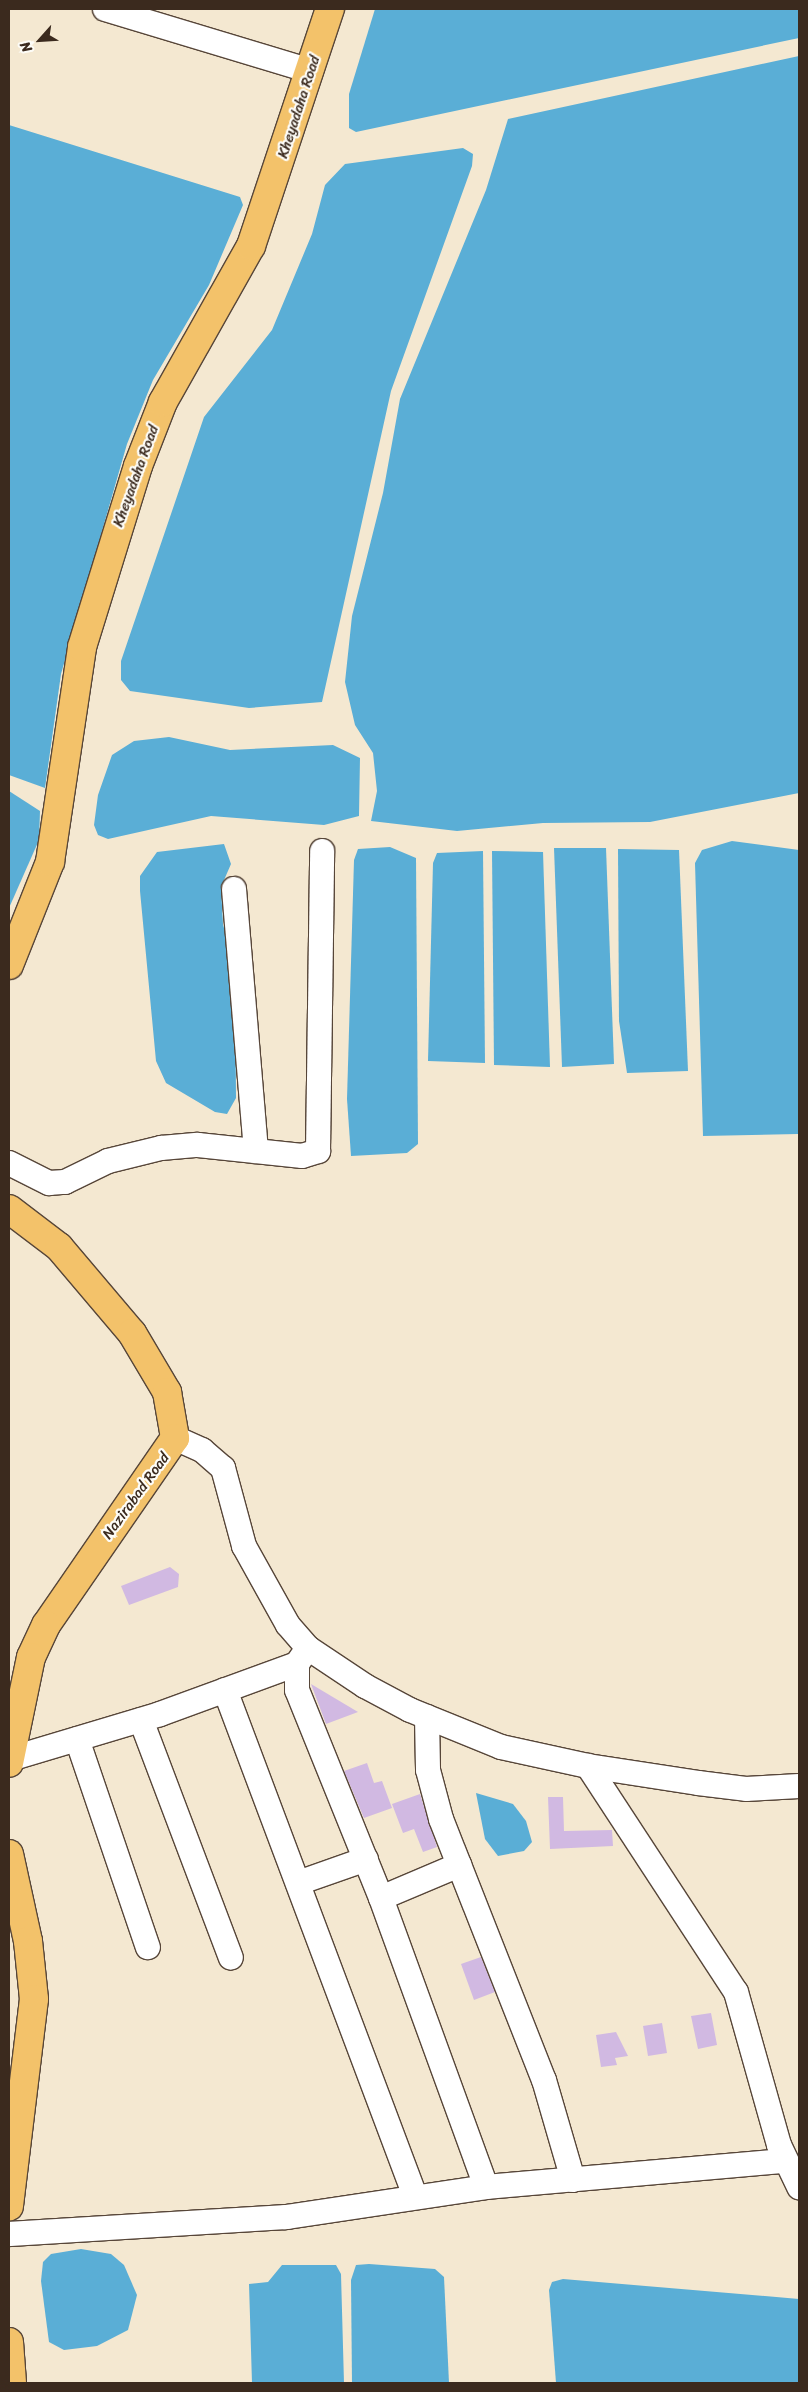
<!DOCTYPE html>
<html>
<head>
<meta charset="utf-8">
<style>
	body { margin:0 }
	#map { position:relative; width:808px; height:2392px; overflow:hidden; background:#f4e8d1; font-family:Sriracha,sans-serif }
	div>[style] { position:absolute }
	.water>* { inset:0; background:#5aaed6 }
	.building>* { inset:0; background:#d1b9e2 }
	.roads { filter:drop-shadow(1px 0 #574639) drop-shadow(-1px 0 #574639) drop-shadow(0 1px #574639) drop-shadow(0 -1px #574639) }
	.minor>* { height:24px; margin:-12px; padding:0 12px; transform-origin:12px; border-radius:12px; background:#fff }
	.major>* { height:28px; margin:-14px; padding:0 14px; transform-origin:14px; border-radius:14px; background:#f3c26a }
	span { translate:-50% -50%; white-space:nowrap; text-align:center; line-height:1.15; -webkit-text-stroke:4.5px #fdfcf7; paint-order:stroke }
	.street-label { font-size:15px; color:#3b2a1e }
	.frame { position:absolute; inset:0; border:10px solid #3b2a1e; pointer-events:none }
	.north { position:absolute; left:15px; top:15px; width:50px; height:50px; -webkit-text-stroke:4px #fdfcf7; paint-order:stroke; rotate:244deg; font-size:14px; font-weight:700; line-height:20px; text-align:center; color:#3b2a1e }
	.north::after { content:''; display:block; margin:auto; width:18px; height:22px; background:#3b2a1e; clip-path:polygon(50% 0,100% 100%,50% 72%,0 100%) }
</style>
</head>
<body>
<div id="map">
	<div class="water">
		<div style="clip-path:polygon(375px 9px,799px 9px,799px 38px,356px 132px,349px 128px,349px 94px)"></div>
		<div style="clip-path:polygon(799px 56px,799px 793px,650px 822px,543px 823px,457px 831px,371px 821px,377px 791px,373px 753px,355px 725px,345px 682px,352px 616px,383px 493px,400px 399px,486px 190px,508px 119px)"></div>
		<div style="clip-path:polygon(9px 125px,240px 197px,243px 205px,209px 285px,153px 380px,127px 444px,61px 674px,45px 788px,9px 775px)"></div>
		<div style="clip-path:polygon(463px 148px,473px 154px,472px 166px,391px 391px,322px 702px,249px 708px,130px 691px,121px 680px,121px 661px,204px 417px,272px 330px,312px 234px,325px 185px,345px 164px)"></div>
		<div style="clip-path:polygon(169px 737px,230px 750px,333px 745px,360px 758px,359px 816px,324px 825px,211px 816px,108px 839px,98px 835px,94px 825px,98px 795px,112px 755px,134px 741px)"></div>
		<div style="clip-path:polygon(9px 791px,40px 811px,39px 840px,9px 908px)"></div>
		<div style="clip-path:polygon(732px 841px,799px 850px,798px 1134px,703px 1136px,695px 863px,702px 850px)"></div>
		<div style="clip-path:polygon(224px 844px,231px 864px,221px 887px,223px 924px,235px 973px,236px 1098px,227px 1114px,215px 1112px,166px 1083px,156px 1061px,140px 891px,140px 876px,157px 852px)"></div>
		<div style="clip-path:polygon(390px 847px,416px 858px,418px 1144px,407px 1153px,351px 1156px,347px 1099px,354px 860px,358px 849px)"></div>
		<div style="clip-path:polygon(554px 848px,606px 848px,614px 1064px,562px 1067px)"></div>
		<div style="clip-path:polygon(618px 849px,679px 850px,688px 1071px,627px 1073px,619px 1021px)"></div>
		<div style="clip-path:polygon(483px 851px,485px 1063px,428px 1061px,433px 863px,437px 853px)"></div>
		<div style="clip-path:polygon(492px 851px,543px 852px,550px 1067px,494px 1065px)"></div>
		<div style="clip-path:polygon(476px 1793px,513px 1804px,526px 1821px,532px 1842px,524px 1851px,498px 1856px,485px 1839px)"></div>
		<div style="clip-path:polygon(81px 2249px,111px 2254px,124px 2265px,137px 2295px,128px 2330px,97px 2346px,64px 2350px,49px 2342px,41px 2281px,43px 2262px,51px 2254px)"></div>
		<div style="clip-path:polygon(369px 2264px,435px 2269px,444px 2277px,449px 2383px,352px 2383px,351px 2280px,356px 2265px)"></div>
		<div style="clip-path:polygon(282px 2265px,336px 2265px,341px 2274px,344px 2383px,252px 2383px,249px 2284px,268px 2282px)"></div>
		<div style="clip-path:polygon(563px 2279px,799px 2299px,799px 2383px,556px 2383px,549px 2290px,552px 2282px)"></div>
	</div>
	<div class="building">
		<div style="clip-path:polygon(170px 1567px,179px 1574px,178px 1587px,129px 1605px,121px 1586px)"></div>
		<div style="clip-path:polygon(311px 1684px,358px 1712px,326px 1724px)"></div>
		<div style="clip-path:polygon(367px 1763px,374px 1783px,382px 1781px,392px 1808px,364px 1818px,344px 1771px)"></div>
		<div style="clip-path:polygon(420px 1794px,437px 1847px,423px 1852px,414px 1829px,403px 1833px,392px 1804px)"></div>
		<div style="clip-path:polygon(548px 1797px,563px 1797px,564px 1831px,612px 1830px,613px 1846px,550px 1849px)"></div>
		<div style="clip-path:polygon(481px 1957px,495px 1992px,474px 2000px,461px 1964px)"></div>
		<div style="clip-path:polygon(711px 2013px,717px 2045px,698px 2049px,691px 2016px)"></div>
		<div style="clip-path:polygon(662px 2023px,667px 2053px,648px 2056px,643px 2026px)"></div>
		<div style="clip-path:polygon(616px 2032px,628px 2056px,615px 2058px,617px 2065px,601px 2067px,596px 2035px)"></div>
	</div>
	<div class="roads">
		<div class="minor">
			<div style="left:105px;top:9px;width:215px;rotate:16.8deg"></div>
			<div style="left:234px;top:889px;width:263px;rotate:85.2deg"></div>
			<div style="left:9px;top:1163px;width:45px;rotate:26.6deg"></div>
			<div style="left:49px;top:1183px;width:16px;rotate:-4deg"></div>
			<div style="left:65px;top:1182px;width:48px;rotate:-26deg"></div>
			<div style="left:108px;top:1161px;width:55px;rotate:-13.8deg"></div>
			<div style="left:161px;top:1148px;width:37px;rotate:-5deg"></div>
			<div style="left:198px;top:1145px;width:105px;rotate:6deg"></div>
			<div style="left:302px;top:1156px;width:17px;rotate:-17deg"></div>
			<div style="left:318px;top:1151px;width:300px;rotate:-89.2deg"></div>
			<div style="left:175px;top:1438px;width:30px;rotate:24deg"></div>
			<div style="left:202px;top:1450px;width:28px;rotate:41deg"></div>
			<div style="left:223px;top:1468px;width:81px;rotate:74.9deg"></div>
			<div style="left:244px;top:1546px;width:90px;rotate:60.9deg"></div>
			<div style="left:288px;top:1625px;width:30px;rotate:49deg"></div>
			<div style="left:308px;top:1648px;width:69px;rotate:33.7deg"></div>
			<div style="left:365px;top:1686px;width:51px;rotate:28.1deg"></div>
			<div style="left:410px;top:1710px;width:98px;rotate:22.1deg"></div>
			<div style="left:501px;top:1747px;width:89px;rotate:12.3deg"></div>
			<div style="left:588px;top:1766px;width:111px;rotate:8.8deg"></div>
			<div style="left:698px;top:1783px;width:48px;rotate:7.1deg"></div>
			<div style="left:746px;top:1789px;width:53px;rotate:-3.2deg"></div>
			<div style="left:308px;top:1648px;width:19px;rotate:125deg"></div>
			<div style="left:297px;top:1664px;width:26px;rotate:90deg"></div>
			<div style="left:297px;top:1690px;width:224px;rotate:68deg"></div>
			<div style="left:381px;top:1898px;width:307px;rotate:70deg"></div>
			<div style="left:225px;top:1690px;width:540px;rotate:69.42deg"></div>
			<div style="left:427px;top:1717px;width:53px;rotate:88.9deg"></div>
			<div style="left:428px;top:1770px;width:51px;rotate:75.1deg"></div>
			<div style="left:441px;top:1819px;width:281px;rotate:68.5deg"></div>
			<div style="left:544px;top:2080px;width:104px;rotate:73.8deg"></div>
			<div style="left:141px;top:1720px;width:254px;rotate:69.3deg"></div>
			<div style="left:77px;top:1739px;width:220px;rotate:71.2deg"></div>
			<div style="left:10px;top:1759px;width:157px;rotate:-16.7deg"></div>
			<div style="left:160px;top:1714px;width:146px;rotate:-20.1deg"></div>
			<div style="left:588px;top:1766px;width:270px;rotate:56.8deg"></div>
			<div style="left:736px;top:1992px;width:159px;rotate:74.3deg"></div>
			<div style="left:779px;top:2145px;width:47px;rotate:64.5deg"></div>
			<div style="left:298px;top:1883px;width:72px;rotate:-19.4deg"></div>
			<div style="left:381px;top:1898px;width:85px;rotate:-22.9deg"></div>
			<div style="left:9px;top:2234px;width:278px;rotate:-3.5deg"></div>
			<div style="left:286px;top:2217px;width:202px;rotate:-8.5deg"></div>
			<div style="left:486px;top:2187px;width:299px;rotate:-5deg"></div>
		</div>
		<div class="major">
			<div style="left:9px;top:965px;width:111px;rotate:-68.3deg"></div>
			<div style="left:50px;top:862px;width:217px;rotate:-81.5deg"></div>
			<div style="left:82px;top:647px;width:189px;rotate:-72.8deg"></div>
			<div style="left:138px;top:466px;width:69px;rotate:-68.7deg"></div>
			<div style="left:163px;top:402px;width:179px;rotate:-60.6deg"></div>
			<div style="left:251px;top:246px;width:250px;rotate:-71.6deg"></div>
			<div style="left:9px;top:1209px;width:63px;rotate:37.2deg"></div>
			<div style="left:59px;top:1247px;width:113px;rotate:49.7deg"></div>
			<div style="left:132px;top:1333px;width:69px;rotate:59.3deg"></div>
			<div style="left:167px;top:1392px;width:47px;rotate:80.1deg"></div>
			<div style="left:175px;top:1438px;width:227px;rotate:124.6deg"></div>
			<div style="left:46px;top:1625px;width:35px;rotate:115deg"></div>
			<div style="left:31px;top:1657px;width:108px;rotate:101.7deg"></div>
			<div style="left:9px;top:1854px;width:89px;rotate:77.7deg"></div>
			<div style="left:28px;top:1941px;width:58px;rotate:84.1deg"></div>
			<div style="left:34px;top:1999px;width:209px;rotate:96.9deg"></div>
			<div style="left:9px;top:2342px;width:41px;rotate:85.8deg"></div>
		</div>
	</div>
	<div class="street-label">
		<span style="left:299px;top:107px;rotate:-72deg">Kheyadaha Road</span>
		<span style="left:136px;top:476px;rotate:-70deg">Kheyadaha Road</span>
		<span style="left:136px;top:1496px;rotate:-54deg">Nazirabad Road</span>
	</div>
	<div class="frame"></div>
	<div class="north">N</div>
</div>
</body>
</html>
